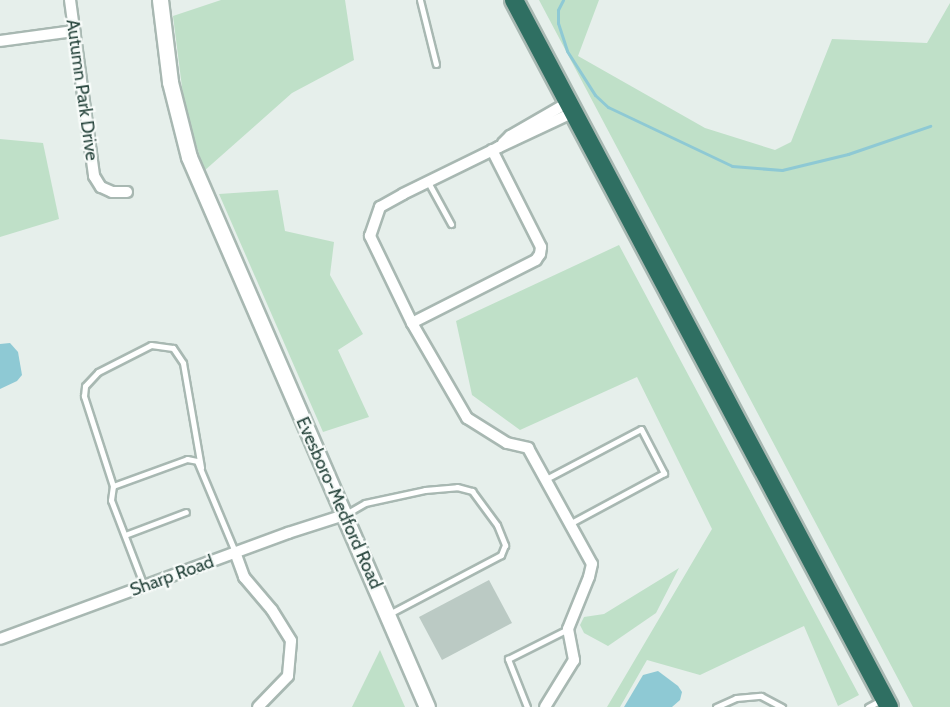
<!DOCTYPE html>
<html>
<head>
<meta charset="utf-8">
<style>
	body { margin:0 }
	#map { position:relative; width:950px; height:707px; overflow:hidden; background:#e6efeb; font-family:Cabin,sans-serif }
	div>[style] { position:absolute }
	.green>* { inset:0; background:#bfe0c8 }
	.water>* { inset:0; background:#8ec9d4 }
	.stream>* { height:3px; margin:-1.5px; padding:0 1.5px; transform-origin:1.5px; border-radius:1.5px; background:#8ec9d4 }
	.building>* { inset:0; background:#bbcac4 }
	.roads { filter:drop-shadow(2px 0 #a8b8b2) drop-shadow(-2px 0 #a8b8b2) drop-shadow(0 2px #a8b8b2) drop-shadow(0 -2px #a8b8b2) }
	.lane>* { height:5px; margin:-2.5px; padding:0 2.5px; transform-origin:2.5px; border-radius:2.5px; background:#fff }
	.street>* { height:10px; margin:-5px; padding:0 5px; transform-origin:5px; border-radius:5px; background:#fff }
	.secondary>* { height:15px; margin:-7.5px; padding:0 7.5px; transform-origin:7.5px; border-radius:7.5px; background:#fff }
	.highway>* { height:18px; margin:-9px; padding:0 9px; transform-origin:9px; border-radius:9px; background:#2f6f62 }
	span { translate:-50% -50%; white-space:nowrap; text-align:center; line-height:1.15; -webkit-text-stroke:4.5px #f7fbf9; paint-order:stroke }
	.street-label { font-size:18px; color:#24423a }
</style>
</head>
<body>
<div id="map">
	<div class="green">
		<div style="clip-path:polygon(221px 0,345px 0,354px 60px,292px 93px,204px 171px,184px 103px,173px 16px)"></div>
		<div style="clip-path:polygon(539px 0,599px 0,578px 56px,705px 128px,775px 150px,791px 142px,832px 39px,927px 43px,950px 3px,950px 707px,913px 707px)"></div>
		<div style="clip-path:polygon(0 139px,43px 143px,59px 219px,0 237px)"></div>
		<div style="clip-path:polygon(278px 190px,285px 231px,334px 242px,330px 275px,363px 334px,338px 350px,369px 417px,323px 432px,219px 194px)"></div>
		<div style="clip-path:polygon(619px 245px,859px 695px,838px 706px,804px 626px,700px 675px,647px 660px,620px 707px,607px 707px,712px 529px,637px 377px,520px 430px,472px 395px,456px 321px)"></div>
		<div style="clip-path:polygon(679px 568px,656px 613px,608px 646px,584px 633px,580px 625px,584px 617px,604px 614px)"></div>
		<div style="clip-path:polygon(380px 650px,405px 707px,352px 707px)"></div>
	</div>
	<div class="water">
		<div style="clip-path:polygon(10px 343px,18px 352px,22px 375px,17px 381px,0 389px,0 344px)"></div>
		<div style="clip-path:polygon(658px 671px,678px 686px,682px 692px,680px 700px,672px 707px,624px 707px,643px 675px)"></div>
	</div>
	<div class="stream">
		<div style="left:563px;top:0;width:11px;rotate:117deg"></div>
		<div style="left:558px;top:10px;width:13px;rotate:90deg"></div>
		<div style="left:558px;top:23px;width:29px;rotate:72deg"></div>
		<div style="left:567px;top:51px;width:52px;rotate:57.5deg"></div>
		<div style="left:595px;top:95px;width:18px;rotate:43deg"></div>
		<div style="left:608px;top:107px;width:137px;rotate:25.4deg"></div>
		<div style="left:732px;top:166px;width:50px;rotate:4.6deg"></div>
		<div style="left:782px;top:170px;width:68px;rotate:-13.6deg"></div>
		<div style="left:848px;top:154px;width:87px;rotate:-18.9deg"></div>
	</div>
	<div class="building">
		<div style="clip-path:polygon(489px 580px,512px 623px,442px 660px,419px 617px)"></div>
	</div>
	<div class="roads">
		<div class="lane">
			<div style="left:420px;top:0;width:66px;rotate:76deg"></div>
			<div style="left:428px;top:182px;width:48px;rotate:61.3deg"></div>
			<div style="left:546px;top:479px;width:107px;rotate:-27.8deg"></div>
			<div style="left:641px;top:429px;width:50px;rotate:62.4deg"></div>
			<div style="left:664px;top:473px;width:106px;rotate:151.7deg"></div>
			<div style="left:113px;top:486px;width:95px;rotate:-107.9deg"></div>
			<div style="left:84px;top:396px;width:10px;rotate:-84deg"></div>
			<div style="left:85px;top:386px;width:19px;rotate:-47deg"></div>
			<div style="left:98px;top:372px;width:59px;rotate:-27deg"></div>
			<div style="left:151px;top:345px;width:22px;rotate:8deg"></div>
			<div style="left:173px;top:348px;width:18px;rotate:56deg"></div>
			<div style="left:183px;top:363px;width:106px;rotate:80.2deg"></div>
			<div style="left:346px;top:514px;width:22px;rotate:-30deg"></div>
			<div style="left:365px;top:503px;width:61px;rotate:-12.2deg"></div>
			<div style="left:425px;top:490px;width:32px;rotate:-5deg"></div>
			<div style="left:457px;top:487px;width:16px;rotate:15deg"></div>
			<div style="left:472px;top:491px;width:42px;rotate:53.7deg"></div>
			<div style="left:497px;top:525px;width:22px;rotate:68deg"></div>
			<div style="left:505px;top:545px;width:11px;rotate:112deg"></div>
			<div style="left:501px;top:555px;width:127px;rotate:152.2deg"></div>
			<div style="left:125px;top:535px;width:65px;rotate:-20.7deg"></div>
			<div style="left:144px;top:586px;width:92px;rotate:-111deg"></div>
			<div style="left:111px;top:500px;width:14px;rotate:-82deg"></div>
			<div style="left:113px;top:486px;width:79px;rotate:-20deg"></div>
			<div style="left:187px;top:459px;width:10px;rotate:11deg"></div>
			<div style="left:197px;top:461px;width:99px;rotate:67.3deg"></div>
			<div style="left:527px;top:707px;width:52px;rotate:-111.6deg"></div>
			<div style="left:508px;top:659px;width:67px;rotate:-26.6deg"></div>
			<div style="left:716px;top:707px;width:22px;rotate:-24deg"></div>
			<div style="left:736px;top:698px;width:25px;rotate:-5deg"></div>
			<div style="left:761px;top:696px;width:24px;rotate:28deg"></div>
			<div style="left:868px;top:707px;width:17px;rotate:-28deg"></div>
		</div>
		<div class="street">
			<div style="left:70px;top:0;width:178px;rotate:82.2deg"></div>
			<div style="left:94px;top:176px;width:13px;rotate:58deg"></div>
			<div style="left:101px;top:187px;width:12px;rotate:24deg"></div>
			<div style="left:112px;top:192px;width:15px"></div>
			<div style="left:0;top:41px;width:75px;rotate:-7.7deg"></div>
			<div style="left:503px;top:143px;width:10px;rotate:-45deg"></div>
			<div style="left:510px;top:136px;width:68px;rotate:-30deg"></div>
			<div style="left:492px;top:150px;width:109px;rotate:63.2deg"></div>
			<div style="left:541px;top:247px;width:7px;rotate:98deg"></div>
			<div style="left:540px;top:254px;width:7px;rotate:124deg"></div>
			<div style="left:536px;top:260px;width:139px;rotate:153.1deg"></div>
			<div style="left:412px;top:323px;width:97px;rotate:-115.8deg"></div>
			<div style="left:370px;top:236px;width:31px;rotate:-71deg"></div>
			<div style="left:380px;top:207px;width:26px;rotate:-29deg"></div>
			<div style="left:403px;top:194px;width:107px;rotate:-26.1deg"></div>
			<div style="left:499px;top:147px;width:83px;rotate:-25deg"></div>
			<div style="left:412px;top:323px;width:110px;rotate:59.9deg"></div>
			<div style="left:467px;top:418px;width:47px;rotate:32deg"></div>
			<div style="left:507px;top:443px;width:22px;rotate:13deg"></div>
			<div style="left:528px;top:448px;width:132px;rotate:61.1deg"></div>
			<div style="left:592px;top:564px;width:13px;rotate:103deg"></div>
			<div style="left:589px;top:577px;width:56px;rotate:112deg"></div>
			<div style="left:568px;top:629px;width:32px;rotate:79deg"></div>
			<div style="left:574px;top:660px;width:55px;rotate:121.7deg"></div>
			<div style="left:235px;top:552px;width:27px;rotate:70deg"></div>
			<div style="left:244px;top:577px;width:43px;rotate:49.7deg"></div>
			<div style="left:272px;top:610px;width:36px;rotate:58deg"></div>
			<div style="left:291px;top:641px;width:35px;rotate:95deg"></div>
			<div style="left:288px;top:676px;width:43px;rotate:134.1deg"></div>
			<div style="left:0;top:639px;width:307px;rotate:-20.2deg"></div>
			<div style="left:288px;top:533px;width:59px;rotate:-17.8deg"></div>
		</div>
		<div class="secondary">
			<div style="left:160px;top:0;width:83px;rotate:83deg"></div>
			<div style="left:170px;top:82px;width:77px;rotate:75.8deg"></div>
			<div style="left:189px;top:157px;width:599px;rotate:66.6deg"></div>
		</div>
		<div class="highway">
			<div style="left:514px;top:0;width:800px;rotate:62.06deg"></div>
		</div>
	</div>
	<div class="street-label">
		<span style="left:82px;top:90px;rotate:82deg">Autumn Park Drive</span>
		<span style="left:339px;top:503px;rotate:66deg">Evesboro-Medford Road</span>
		<span style="left:172px;top:576px;rotate:-20deg">Sharp Road</span>
	</div>
</div>
</body>
</html>
